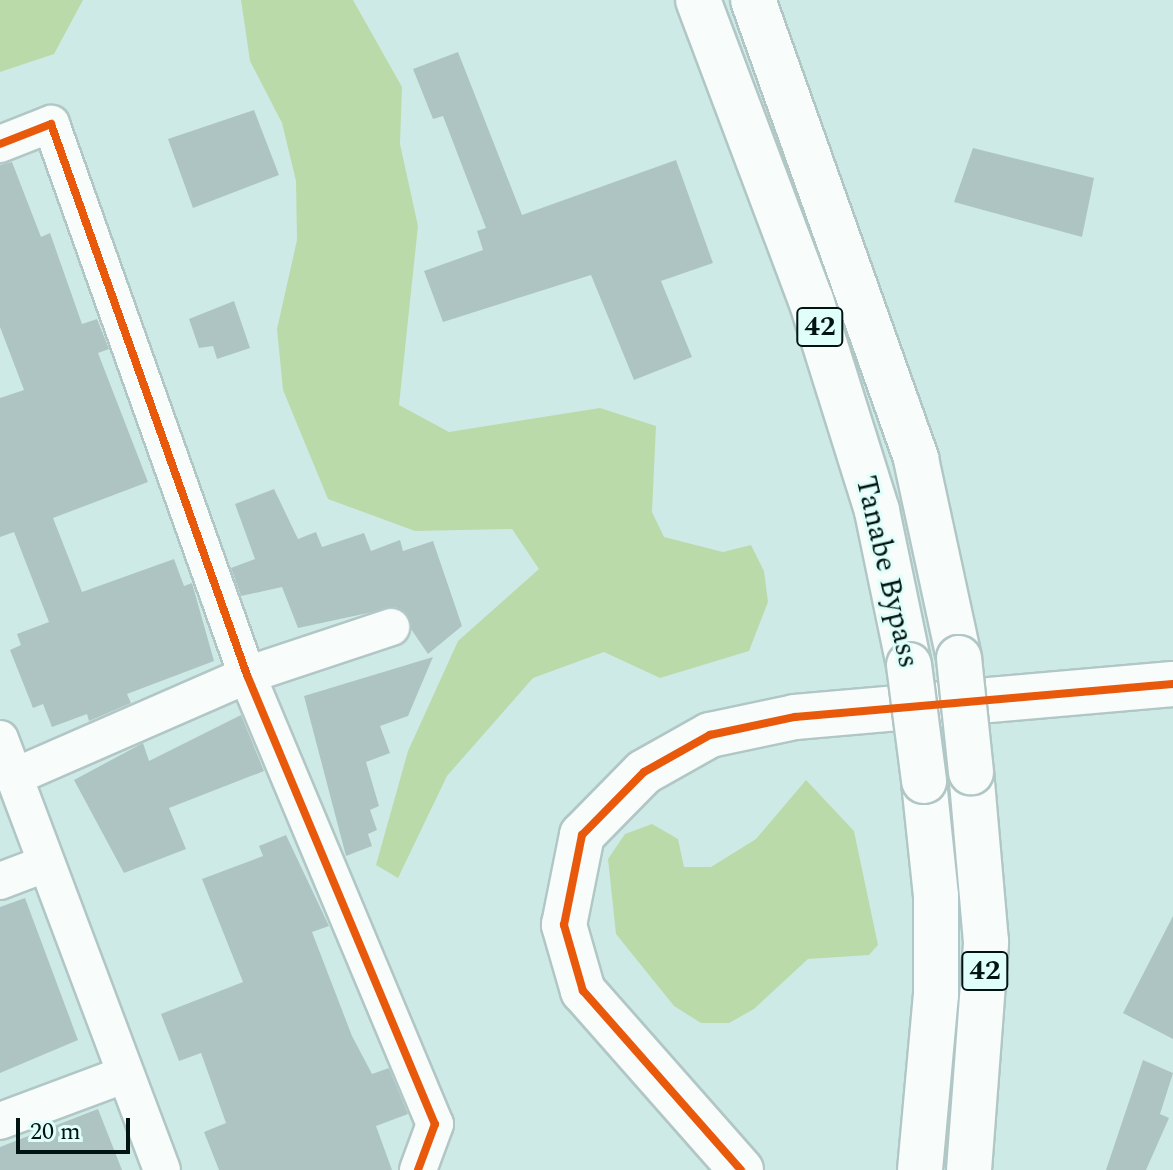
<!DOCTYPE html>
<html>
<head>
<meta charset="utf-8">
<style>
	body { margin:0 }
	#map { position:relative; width:1173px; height:1170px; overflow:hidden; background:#ceeae7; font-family:Spectral,serif }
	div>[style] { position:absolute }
	.green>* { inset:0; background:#bbdaaa }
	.building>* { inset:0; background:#aec4c2 }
	.roads { filter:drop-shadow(2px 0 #b1c7c5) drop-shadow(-2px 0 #b1c7c5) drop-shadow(0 2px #b1c7c5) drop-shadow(0 -2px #b1c7c5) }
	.minor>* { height:36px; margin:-18px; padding:0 18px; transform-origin:18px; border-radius:18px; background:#f8fcfb }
	.tertiary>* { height:44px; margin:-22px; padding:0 22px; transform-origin:22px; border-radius:22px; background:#f8fcfb }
	.trunk>* { height:44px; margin:-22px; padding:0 22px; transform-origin:22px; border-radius:22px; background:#f8fcfb }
	.bridges { filter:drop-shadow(2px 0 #b1c7c5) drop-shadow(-2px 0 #b1c7c5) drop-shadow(0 2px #b1c7c5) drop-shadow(0 -2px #b1c7c5) }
	.trunk-bridge>* { height:44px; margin:-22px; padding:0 22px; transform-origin:22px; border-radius:22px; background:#f8fcfb }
	.cycleway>* { height:8px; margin:-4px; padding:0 4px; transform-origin:4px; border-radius:4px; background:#e8590c }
	span { translate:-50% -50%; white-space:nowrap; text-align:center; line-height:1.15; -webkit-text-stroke:6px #e0fffa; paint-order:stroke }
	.shield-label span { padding:2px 6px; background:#e0fffa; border:2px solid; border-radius:6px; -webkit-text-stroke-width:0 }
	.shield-label { font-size:28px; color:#021412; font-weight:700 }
	.street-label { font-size:30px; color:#021412 }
	.scale { position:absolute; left:16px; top:1118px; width:114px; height:36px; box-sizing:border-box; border:4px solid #021412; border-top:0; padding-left:10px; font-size:24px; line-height:28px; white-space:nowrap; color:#021412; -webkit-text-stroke:6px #e0fffa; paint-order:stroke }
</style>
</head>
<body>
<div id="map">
	<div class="green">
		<div style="clip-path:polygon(0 0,83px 0,54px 54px,0 72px)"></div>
		<div style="clip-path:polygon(241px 0,353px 0,402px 87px,400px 144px,418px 226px,399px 405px,449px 432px,600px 408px,656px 426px,652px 512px,664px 537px,723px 552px,751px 545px,764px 571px,768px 602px,749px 651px,660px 678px,604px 652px,533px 678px,447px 776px,398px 878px,376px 865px,408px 751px,458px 641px,539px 569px,512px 529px,415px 531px,328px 499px,283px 390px,277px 329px,297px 240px,296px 181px,282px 123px,250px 61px)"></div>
		<div style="clip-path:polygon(806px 780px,854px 831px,878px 945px,869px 955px,808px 959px,754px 1009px,729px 1023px,701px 1023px,674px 1006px,616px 934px,608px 859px,625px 834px,652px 824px,678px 839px,684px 867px,711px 867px,756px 839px)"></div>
	</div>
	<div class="building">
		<div style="clip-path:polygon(458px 52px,522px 215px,676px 160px,713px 263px,661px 281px,692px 357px,634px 380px,591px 275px,443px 322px,424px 271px,483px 250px,477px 231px,486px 228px,443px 116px,433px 119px,413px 69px)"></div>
		<div style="clip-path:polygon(254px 110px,279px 175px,193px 208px,168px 139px)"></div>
		<div style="clip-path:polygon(973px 148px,1094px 178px,1082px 237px,954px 202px)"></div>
		<div style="clip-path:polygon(12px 162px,41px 237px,50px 233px,82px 324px,97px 319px,109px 349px,98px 353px,148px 482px,53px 518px,82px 592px,174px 559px,184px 586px,192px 583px,214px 661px,127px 694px,131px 703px,89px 721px,87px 714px,52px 727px,43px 704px,33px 708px,10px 650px,21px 645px,17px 634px,49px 622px,14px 532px,0 537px,0 398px,24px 390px,0 327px,0 165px)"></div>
		<div style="clip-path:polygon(234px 301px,250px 348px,217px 359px,213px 346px,199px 348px,189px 319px)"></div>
		<div style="clip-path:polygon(274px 489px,298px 539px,316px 532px,322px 547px,364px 533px,371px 551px,400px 540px,403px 551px,433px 541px,462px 626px,428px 654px,396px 607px,298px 628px,282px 587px,241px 596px,231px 568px,255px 559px,235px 504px)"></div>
		<div style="clip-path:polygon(433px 657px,408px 716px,380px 726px,390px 753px,366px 762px,379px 806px,370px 810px,377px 830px,368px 834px,372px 846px,346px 856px,304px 696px)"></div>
		<div style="clip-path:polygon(241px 715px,264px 771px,169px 808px,186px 849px,124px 873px,74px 780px,143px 743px,149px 761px)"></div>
		<div style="clip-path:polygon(286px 835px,329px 926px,312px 932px,352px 1036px,372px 1074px,389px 1068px,408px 1114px,376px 1126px,392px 1170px,219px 1170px,204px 1132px,226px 1123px,201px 1053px,179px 1061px,161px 1014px,243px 982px,202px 879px,263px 856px,259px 846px)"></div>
		<div style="clip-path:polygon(25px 898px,78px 1040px,0 1073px,0 907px)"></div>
		<div style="clip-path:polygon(1173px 916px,1173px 1039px,1123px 1013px)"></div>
		<div style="clip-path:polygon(1143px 1060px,1173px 1073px,1160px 1114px,1169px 1118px,1146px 1170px,1106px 1170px)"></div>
		<div style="clip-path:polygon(98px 1109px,122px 1170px,0 1170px,0 1147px)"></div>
	</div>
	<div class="roads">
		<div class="minor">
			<div style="left:0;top:144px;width:55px;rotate:-21.4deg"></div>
			<div style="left:51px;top:124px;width:585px;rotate:70.42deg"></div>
			<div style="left:247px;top:675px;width:487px;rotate:67.3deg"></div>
			<div style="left:435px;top:1124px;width:49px;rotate:110.3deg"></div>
			<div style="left:0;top:739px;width:460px;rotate:69.4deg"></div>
			<div style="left:16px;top:776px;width:252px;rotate:-23.6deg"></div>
			<div style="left:247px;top:675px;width:152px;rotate:-18.4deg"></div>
			<div style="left:0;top:881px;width:45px;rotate:-20.9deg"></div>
			<div style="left:0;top:1121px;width:132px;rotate:-20.4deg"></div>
		</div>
		<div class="tertiary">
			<div style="left:741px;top:1170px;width:239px;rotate:-131.4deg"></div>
			<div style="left:583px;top:991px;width:69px;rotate:-106.1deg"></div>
			<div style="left:564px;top:925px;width:92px;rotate:-78.7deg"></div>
			<div style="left:582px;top:835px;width:88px;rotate:-45.5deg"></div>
			<div style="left:644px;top:772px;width:76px;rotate:-29.3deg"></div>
			<div style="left:710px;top:735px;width:87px;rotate:-12deg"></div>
			<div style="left:795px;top:717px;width:379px;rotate:-5deg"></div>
		</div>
		<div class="trunk">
			<div style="left:698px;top:0;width:321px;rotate:69.4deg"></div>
			<div style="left:811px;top:300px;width:221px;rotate:72.6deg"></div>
			<div style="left:877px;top:511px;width:157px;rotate:78.3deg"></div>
			<div style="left:753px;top:0;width:487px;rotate:70.4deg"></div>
			<div style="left:916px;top:459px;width:204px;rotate:77.8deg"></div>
			<div style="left:920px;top:1170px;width:176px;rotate:-84.8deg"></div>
			<div style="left:936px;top:995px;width:99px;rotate:-90deg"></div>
			<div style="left:936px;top:896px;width:116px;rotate:-96deg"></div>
			<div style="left:969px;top:1170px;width:229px;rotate:-85.7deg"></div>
			<div style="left:986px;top:942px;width:171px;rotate:-95deg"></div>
		</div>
	</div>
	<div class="bridges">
		<div class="trunk-bridge">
			<div style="left:959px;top:658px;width:115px;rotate:84deg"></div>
			<div style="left:909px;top:665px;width:117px;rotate:82.6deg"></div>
		</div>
	</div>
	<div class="cycleway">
		<div style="left:0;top:144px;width:55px;rotate:-21.4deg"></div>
		<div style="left:51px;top:124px;width:585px;rotate:70.42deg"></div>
		<div style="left:247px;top:675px;width:487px;rotate:67.3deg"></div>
		<div style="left:435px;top:1124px;width:49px;rotate:110.3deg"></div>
		<div style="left:741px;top:1170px;width:239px;rotate:-131.4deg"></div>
		<div style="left:583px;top:991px;width:69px;rotate:-106.1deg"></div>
		<div style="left:564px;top:925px;width:92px;rotate:-78.7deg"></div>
		<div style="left:582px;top:835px;width:88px;rotate:-45.5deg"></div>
		<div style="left:644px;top:772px;width:76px;rotate:-29.3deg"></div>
		<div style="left:710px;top:735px;width:87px;rotate:-12deg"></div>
		<div style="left:795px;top:717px;width:379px;rotate:-5deg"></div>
	</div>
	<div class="shield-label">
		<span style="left:820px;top:327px">42</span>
		<span style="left:985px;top:971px">42</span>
	</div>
	<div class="street-label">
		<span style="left:887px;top:572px;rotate:77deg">Tanabe Bypass</span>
	</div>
	<div class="scale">20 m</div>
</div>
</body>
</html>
